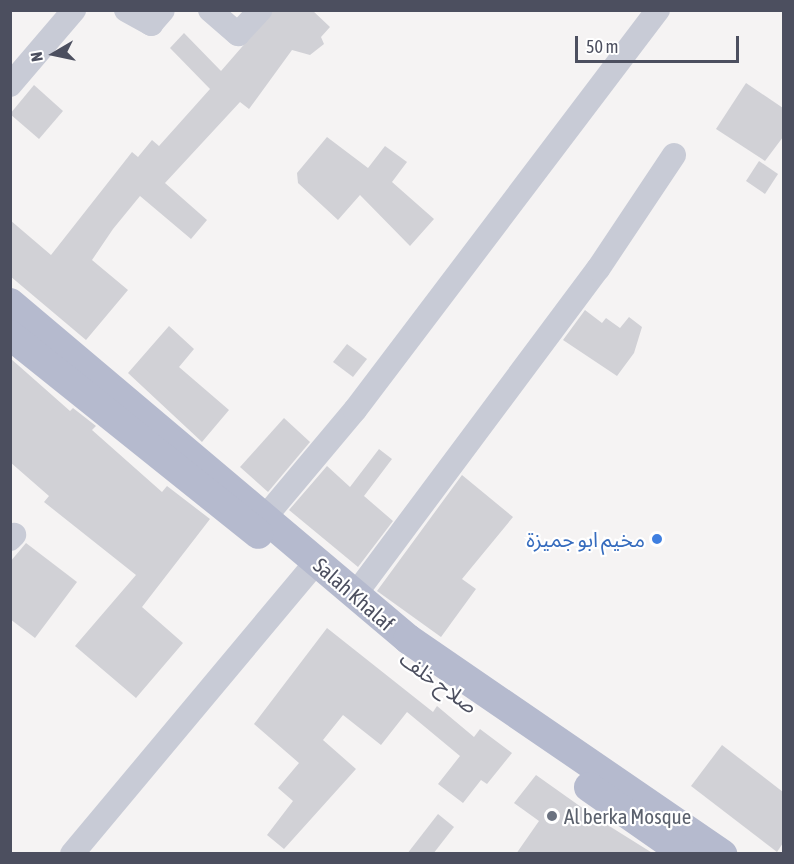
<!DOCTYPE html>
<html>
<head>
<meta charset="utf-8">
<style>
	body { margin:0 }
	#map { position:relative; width:794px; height:864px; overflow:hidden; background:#f5f3f3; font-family:"Asap Condensed","Noto Sans Arabic",sans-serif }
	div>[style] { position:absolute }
	.building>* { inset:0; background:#d1d1d6 }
	.minor>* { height:24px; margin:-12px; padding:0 12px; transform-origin:12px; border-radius:12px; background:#c8cbd6 }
	.major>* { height:30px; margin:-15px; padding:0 15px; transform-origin:15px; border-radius:15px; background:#b5bace }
	.dots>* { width:16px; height:16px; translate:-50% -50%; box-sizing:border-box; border:3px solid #fff; border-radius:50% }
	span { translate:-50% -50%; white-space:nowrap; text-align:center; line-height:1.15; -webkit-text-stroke:4.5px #fff; paint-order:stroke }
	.shop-label { font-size:21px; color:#366cbe }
	.right { translate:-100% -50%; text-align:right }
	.street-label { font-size:21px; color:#4c4f5f }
	.worship-label { font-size:21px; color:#5b616d }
	.left { translate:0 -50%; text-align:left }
	.frame { position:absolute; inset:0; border:12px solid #4c4f5f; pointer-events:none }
	.north { position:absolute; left:24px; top:24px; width:60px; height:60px; -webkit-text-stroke:4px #fff; paint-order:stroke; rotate:261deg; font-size:16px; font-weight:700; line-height:24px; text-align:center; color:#4c4f5f }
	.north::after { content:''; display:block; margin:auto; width:21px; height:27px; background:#4c4f5f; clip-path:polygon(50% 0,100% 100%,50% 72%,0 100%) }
	.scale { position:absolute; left:575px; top:36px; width:164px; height:27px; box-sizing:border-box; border:3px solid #4c4f5f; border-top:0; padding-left:8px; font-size:18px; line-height:21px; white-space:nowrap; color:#4c4f5f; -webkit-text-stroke:4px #fff; paint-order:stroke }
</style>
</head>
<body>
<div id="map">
	<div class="building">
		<div style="clip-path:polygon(274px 10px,312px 10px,330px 27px,321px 37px,324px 44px,310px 55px,292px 50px,249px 109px,240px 102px,165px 183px,207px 220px,191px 239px,140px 196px,113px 229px,92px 260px,128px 290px,86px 340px,10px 276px,10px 220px,51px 255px,132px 152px,138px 157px,152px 140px,159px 146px,210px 89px,170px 48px,184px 33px,221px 71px)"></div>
		<div style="clip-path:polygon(746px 83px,783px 108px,783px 137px,765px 161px,716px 129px)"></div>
		<div style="clip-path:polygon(34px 85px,63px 111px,39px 139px,10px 114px)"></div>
		<div style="clip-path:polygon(327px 137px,368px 168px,385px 146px,407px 162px,392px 182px,434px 219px,410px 246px,360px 195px,338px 220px,298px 183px,297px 173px)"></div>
		<div style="clip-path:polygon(759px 161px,778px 174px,765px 194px,746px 181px)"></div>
		<div style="clip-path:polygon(585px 310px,602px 323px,606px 318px,620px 328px,629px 317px,642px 327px,634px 353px,617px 376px,563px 340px)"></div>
		<div style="clip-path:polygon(169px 326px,194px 349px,179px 367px,229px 410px,202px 442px,128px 373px)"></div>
		<div style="clip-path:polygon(347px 344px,367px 359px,353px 377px,333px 362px)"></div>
		<div style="clip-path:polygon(10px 358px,70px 411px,73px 408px,96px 426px,92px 430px,162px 492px,167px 486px,210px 519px,142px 607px,183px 643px,136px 698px,75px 646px,136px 575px,44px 502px,49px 496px,10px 462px)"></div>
		<div style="clip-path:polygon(284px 418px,310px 442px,268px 492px,240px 467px)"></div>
		<div style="clip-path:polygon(379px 449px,392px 459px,364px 496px,393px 521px,358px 567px,289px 510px,327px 466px,350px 487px)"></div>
		<div style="clip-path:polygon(462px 475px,513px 517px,462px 579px,476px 589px,441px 637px,377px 591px)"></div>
		<div style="clip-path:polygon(26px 543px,77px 582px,35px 638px,10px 619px,10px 562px)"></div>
		<div style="clip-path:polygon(327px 628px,433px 712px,437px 706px,474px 737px,480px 729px,512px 753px,487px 784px,481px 780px,463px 803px,438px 784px,460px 756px,407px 712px,381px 745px,343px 715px,323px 740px,356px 769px,284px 849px,267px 835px,293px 801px,278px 788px,299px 763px,254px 724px)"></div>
		<div style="clip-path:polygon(722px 745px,783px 792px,783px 843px,777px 852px,691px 786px)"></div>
		<div style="clip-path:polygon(536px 775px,598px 819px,654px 854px,516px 854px,539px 821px,514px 803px)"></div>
		<div style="clip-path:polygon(438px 814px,454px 827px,433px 854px,407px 854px)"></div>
	</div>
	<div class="minor">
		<div style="left:126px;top:10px;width:29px;rotate:29deg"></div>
		<div style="left:151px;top:24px;width:18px;rotate:-49deg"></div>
		<div style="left:210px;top:10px;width:37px;rotate:41deg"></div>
		<div style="left:238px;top:34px;width:33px;rotate:-47deg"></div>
		<div style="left:10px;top:85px;width:99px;rotate:-49.5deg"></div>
		<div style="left:266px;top:516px;width:138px;rotate:-50deg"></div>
		<div style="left:355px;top:410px;width:502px;rotate:-52.86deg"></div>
		<div style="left:10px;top:539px;width:6px;rotate:-45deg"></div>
		<div style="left:354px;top:596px;width:408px;rotate:-53.3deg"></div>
		<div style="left:598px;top:269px;width:137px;rotate:-56.3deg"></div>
		<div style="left:72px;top:854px;width:368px;rotate:-50.1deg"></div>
	</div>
	<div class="major">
		<div style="left:10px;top:303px;width:521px;rotate:40.17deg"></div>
		<div style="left:408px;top:639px;width:381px;rotate:34.4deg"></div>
		<div style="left:10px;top:335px;width:318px;rotate:38.7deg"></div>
		<div style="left:589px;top:787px;width:117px;rotate:34.9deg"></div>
	</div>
	<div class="dots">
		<div style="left:657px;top:539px;background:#3f7fe0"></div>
		<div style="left:552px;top:816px;background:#6b7280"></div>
	</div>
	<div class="shop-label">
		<span class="right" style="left:645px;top:539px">مخيم ابو جميزة</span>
	</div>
	<div class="street-label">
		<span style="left:354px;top:594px;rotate:41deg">Salah Khalaf</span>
		<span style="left:439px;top:682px;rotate:36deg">صلاح خلف</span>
	</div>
	<div class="worship-label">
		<span class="left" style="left:564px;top:816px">Al berka Mosque</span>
	</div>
	<div class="frame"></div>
	<div class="north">N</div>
	<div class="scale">50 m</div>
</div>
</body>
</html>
